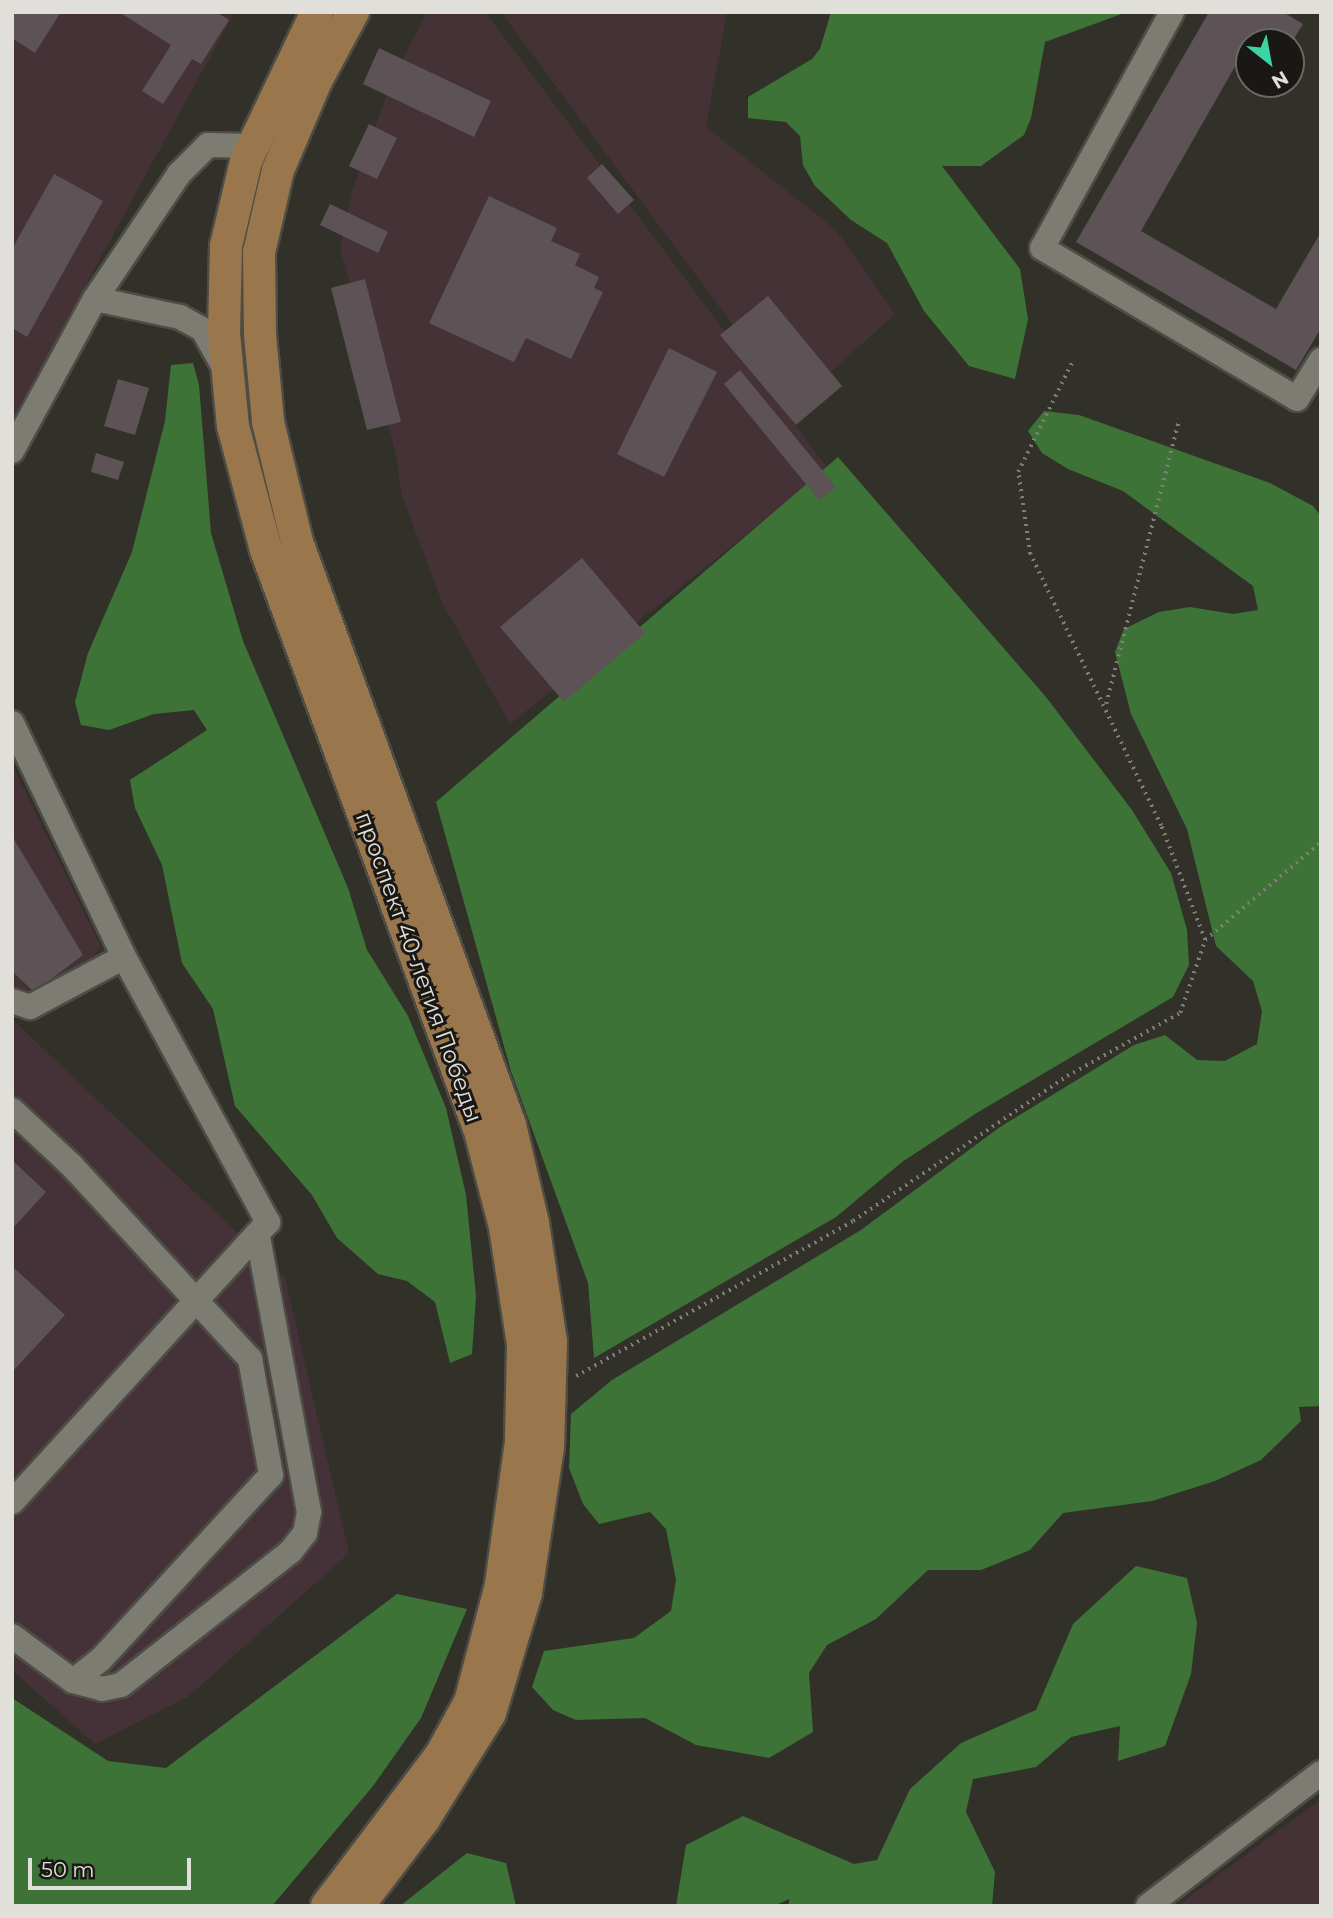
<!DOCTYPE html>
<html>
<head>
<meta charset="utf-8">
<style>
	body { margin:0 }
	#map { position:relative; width:1333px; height:1918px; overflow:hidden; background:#323129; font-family:Montserrat,sans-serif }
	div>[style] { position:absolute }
	.commercial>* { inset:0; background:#453239 }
	.industrial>* { inset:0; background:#453237 }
	.forest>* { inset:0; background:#3e7338 }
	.building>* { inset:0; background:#5d5356 }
	.path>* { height:3.5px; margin-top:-1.75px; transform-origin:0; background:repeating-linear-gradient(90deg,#7f7e77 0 2px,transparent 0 7px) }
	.roads { filter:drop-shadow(2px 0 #4d4c45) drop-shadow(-2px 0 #4d4c45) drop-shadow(0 2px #4d4c45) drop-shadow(0 -2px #4d4c45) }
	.minor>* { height:24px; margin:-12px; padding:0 12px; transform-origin:12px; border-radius:12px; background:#7d7c73 }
	.major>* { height:32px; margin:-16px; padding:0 16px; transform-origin:16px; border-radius:16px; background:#9a764c }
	span { translate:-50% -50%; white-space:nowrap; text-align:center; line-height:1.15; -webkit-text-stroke:6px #191815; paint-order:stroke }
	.street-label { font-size:23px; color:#e0dfda }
	.frame { position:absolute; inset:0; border:14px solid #e0dfda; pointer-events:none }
	.north { position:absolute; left:1235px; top:28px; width:70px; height:70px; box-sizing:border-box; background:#191815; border:2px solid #696864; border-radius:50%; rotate:149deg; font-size:19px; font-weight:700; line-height:28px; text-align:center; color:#e0dfda }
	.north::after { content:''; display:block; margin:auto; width:24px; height:32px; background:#3dd4a3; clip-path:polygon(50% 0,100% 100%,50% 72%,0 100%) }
	.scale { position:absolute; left:28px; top:1858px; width:163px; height:32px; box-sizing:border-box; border:4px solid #e0dfda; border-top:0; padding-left:9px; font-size:21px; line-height:24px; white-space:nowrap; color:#e0dfda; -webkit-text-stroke:5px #191815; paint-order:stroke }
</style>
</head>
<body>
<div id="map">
	<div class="commercial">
		<div style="clip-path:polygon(12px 1019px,285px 1278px,349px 1553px,189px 1696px,95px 1744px,12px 1670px)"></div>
	</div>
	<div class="industrial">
		<div style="clip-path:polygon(12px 12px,233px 15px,12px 420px)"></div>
		<div style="clip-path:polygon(427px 12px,485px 12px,828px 469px,510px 724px,442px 602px,402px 496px,396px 454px,340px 248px,352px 191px,392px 80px)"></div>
		<div style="clip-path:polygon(501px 12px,727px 12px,706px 127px,836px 230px,895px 314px,793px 406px)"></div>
		<div style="clip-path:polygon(12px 764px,101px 947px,57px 1001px,12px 996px)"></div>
		<div style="clip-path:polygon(1321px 1799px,1321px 1906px,1178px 1906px,1209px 1882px)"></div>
	</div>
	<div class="forest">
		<div style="clip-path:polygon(831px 12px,1127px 12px,1045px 42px,1031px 118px,1024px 135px,981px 166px,942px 166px,1020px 269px,1028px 319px,1015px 379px,969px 366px,924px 311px,887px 243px,851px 220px,815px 186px,803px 165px,800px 136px,786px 122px,748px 118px,748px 97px,812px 59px,820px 49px)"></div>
		<div style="clip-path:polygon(193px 363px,199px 385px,211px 533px,243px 641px,348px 888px,367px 950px,408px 1016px,446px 1108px,466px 1195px,476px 1296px,472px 1354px,450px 1363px,435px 1302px,407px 1281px,378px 1274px,337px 1238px,312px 1195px,235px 1106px,213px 1009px,182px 963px,162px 865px,135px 808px,130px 780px,207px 730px,194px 710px,154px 714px,109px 730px,81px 725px,75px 702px,88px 653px,132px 552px,165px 421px,171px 365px)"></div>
		<div style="clip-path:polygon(1044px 411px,1079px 415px,1270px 483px,1313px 506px,1321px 516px,1321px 1406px,1299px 1407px,1301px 1421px,1261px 1460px,1215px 1481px,1152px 1501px,1063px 1513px,1030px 1550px,981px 1570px,928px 1570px,876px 1619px,827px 1645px,809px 1673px,813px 1732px,769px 1758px,696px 1745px,645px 1718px,576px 1720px,553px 1710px,532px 1687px,544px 1651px,634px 1638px,671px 1611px,676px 1580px,666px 1529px,650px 1512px,599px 1524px,583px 1504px,569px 1468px,571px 1414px,612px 1380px,861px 1230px,1000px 1127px,1134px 1045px,1165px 1035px,1197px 1060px,1225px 1061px,1257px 1044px,1262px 1011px,1253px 981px,1216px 946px,1187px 829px,1131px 714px,1115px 652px,1124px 629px,1159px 612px,1190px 607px,1233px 614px,1258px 610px,1253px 586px,1123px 491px,1068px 469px,1042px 453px,1028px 431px)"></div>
		<div style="clip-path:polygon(838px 457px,1046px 697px,1132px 810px,1171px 873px,1187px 930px,1189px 965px,1173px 997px,975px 1114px,902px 1162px,836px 1217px,594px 1358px,588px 1283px,511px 1071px,436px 802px)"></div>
		<div style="clip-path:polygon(1136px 1566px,1187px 1578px,1197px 1623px,1191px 1674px,1165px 1746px,1118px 1761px,1120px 1726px,1071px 1737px,1036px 1767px,973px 1779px,966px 1812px,995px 1872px,992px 1906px,789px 1906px,789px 1899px,774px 1906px,676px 1906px,686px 1845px,743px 1816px,854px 1864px,877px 1860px,910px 1789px,961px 1743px,1036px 1710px,1073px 1624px)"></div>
		<div style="clip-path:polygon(397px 1594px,467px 1609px,421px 1718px,373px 1786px,272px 1906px,12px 1906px,12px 1698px,108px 1761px,166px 1768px)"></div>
		<div style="clip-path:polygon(467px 1853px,506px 1863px,516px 1906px,400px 1906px)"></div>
	</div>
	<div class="building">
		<div style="clip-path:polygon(12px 12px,61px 12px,35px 53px,12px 38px)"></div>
		<div style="clip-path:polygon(119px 12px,216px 12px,229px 20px,201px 64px,192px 59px,163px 104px,142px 91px,171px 45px)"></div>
		<div style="clip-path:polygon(1209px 12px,1283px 12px,1303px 24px,1292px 42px,1249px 42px,1141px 231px,1276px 309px,1321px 232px,1321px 328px,1296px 370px,1076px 242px)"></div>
		<div style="clip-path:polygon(379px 48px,491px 101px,474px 137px,363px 84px)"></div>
		<div style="clip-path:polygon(369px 124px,397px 138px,377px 179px,349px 166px)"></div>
		<div style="clip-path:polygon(602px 164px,634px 200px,618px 214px,587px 178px)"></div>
		<div style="clip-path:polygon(54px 174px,103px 201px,27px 337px,12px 328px,12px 249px)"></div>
		<div style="clip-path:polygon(489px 196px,557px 228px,551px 241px,580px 254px,575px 265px,599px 277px,594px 288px,603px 292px,571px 359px,526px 338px,514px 362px,429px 323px)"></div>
		<div style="clip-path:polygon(330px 204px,388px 232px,378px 253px,320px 225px)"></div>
		<div style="clip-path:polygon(365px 279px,401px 422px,367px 430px,331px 288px)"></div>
		<div style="clip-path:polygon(768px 296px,842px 386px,796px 425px,720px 335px)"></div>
		<div style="clip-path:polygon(669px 348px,717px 372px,664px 477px,617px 454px)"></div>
		<div style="clip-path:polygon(740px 370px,836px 487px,819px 500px,724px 384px)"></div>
		<div style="clip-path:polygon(118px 379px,149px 388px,135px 435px,104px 426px)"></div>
		<div style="clip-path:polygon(96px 453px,124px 462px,118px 480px,91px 472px)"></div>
		<div style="clip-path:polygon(582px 558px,645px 633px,564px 702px,500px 627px)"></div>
		<div style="clip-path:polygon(12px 836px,83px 955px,34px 992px,12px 971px)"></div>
		<div style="clip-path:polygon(12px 1160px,46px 1192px,12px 1229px)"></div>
		<div style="clip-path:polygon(12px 1266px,65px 1315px,12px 1372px)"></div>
	</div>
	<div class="path">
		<div style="left:1106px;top:704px;width:294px;rotate:-75.6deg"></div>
		<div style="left:1205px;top:940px;width:152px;rotate:-40.2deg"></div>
		<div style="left:576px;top:1376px;width:317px;rotate:-29.2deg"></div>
		<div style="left:853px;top:1221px;width:258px;rotate:-34.1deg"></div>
		<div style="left:1067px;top:1076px;width:129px;rotate:-29.1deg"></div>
		<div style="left:1180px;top:1013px;width:77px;rotate:-71.1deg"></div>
		<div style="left:1205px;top:940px;width:122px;rotate:-111.1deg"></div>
		<div style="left:1161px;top:826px;width:302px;rotate:-115.7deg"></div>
		<div style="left:1030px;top:554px;width:83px;rotate:-98.3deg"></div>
		<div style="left:1018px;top:472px;width:125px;rotate:-63.8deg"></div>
	</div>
	<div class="roads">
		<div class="minor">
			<div style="left:1172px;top:12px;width:269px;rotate:118.8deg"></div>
			<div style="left:1042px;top:248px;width:296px;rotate:30.6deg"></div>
			<div style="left:1297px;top:399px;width:46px;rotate:-58.4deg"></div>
			<div style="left:95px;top:299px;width:87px;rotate:12deg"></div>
			<div style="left:180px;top:317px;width:26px;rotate:29deg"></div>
			<div style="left:203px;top:330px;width:47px;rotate:60.7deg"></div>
			<div style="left:12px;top:451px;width:173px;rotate:-61.4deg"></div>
			<div style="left:95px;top:299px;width:151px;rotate:-56.1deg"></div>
			<div style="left:179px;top:174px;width:41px;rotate:-45deg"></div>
			<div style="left:208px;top:145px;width:45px;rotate:1.3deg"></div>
			<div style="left:12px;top:723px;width:259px;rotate:64.4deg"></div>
			<div style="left:124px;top:957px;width:302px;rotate:61.5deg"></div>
			<div style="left:268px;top:1222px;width:379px;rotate:132.4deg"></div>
			<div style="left:12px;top:1001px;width:19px;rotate:18deg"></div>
			<div style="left:30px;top:1007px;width:106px;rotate:-28deg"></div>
			<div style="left:12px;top:1110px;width:82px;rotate:43deg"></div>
			<div style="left:72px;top:1166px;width:263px;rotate:47.3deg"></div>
			<div style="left:250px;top:1359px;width:118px;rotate:79.7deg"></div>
			<div style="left:271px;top:1475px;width:252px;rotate:132.7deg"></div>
			<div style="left:100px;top:1660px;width:34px;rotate:142deg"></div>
			<div style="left:12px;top:1636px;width:76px;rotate:36.4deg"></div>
			<div style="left:73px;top:1681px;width:30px;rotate:15deg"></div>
			<div style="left:102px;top:1689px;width:19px;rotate:-12deg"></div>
			<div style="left:121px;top:1685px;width:216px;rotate:-38.2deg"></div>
			<div style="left:291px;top:1551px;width:23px;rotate:-52deg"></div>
			<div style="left:305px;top:1533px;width:21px;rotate:-79deg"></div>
			<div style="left:309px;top:1512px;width:280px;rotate:-100.5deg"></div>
			<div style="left:1148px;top:1906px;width:218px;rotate:-37.6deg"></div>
		</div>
		<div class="major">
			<div style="left:317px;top:12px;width:165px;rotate:115.5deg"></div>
			<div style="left:246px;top:161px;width:87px;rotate:103.2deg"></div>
			<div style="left:226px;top:246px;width:87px;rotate:91.3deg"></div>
			<div style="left:224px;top:333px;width:93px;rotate:84.5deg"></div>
			<div style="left:233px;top:426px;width:128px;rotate:75.1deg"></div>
			<div style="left:266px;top:550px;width:619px;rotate:69.78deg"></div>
			<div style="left:480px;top:1131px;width:99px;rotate:75.4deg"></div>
			<div style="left:505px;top:1227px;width:119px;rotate:81.3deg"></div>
			<div style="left:523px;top:1345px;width:97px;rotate:91.2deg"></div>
			<div style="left:521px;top:1442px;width:144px;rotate:98deg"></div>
			<div style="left:501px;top:1585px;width:121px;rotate:104.8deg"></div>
			<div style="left:470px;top:1702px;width:60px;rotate:118.7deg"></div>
			<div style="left:441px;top:1755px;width:189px;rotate:127.1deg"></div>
			<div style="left:353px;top:12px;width:78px;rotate:118.2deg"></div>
			<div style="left:316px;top:81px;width:97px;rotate:113.1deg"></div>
			<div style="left:278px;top:170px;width:84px;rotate:103deg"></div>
			<div style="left:259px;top:252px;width:83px;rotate:89.3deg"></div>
			<div style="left:260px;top:335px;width:87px;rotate:84.7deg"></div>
			<div style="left:268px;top:422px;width:123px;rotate:76.4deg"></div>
			<div style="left:297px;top:542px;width:621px;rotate:69.93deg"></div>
			<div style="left:510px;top:1125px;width:101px;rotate:76.8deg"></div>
			<div style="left:533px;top:1223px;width:120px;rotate:81.4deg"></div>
			<div style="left:551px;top:1342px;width:105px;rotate:91.6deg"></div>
			<div style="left:548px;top:1447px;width:148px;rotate:98.6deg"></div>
			<div style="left:526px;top:1593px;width:125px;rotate:106.7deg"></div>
			<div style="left:490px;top:1713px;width:125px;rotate:121.9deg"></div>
			<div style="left:424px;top:1819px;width:109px;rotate:127.2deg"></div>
		</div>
	</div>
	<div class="street-label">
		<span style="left:419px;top:967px;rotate:70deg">проспект 40-летия Победы</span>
	</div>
	<div class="frame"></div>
	<div class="north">N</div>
	<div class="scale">50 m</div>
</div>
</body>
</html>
